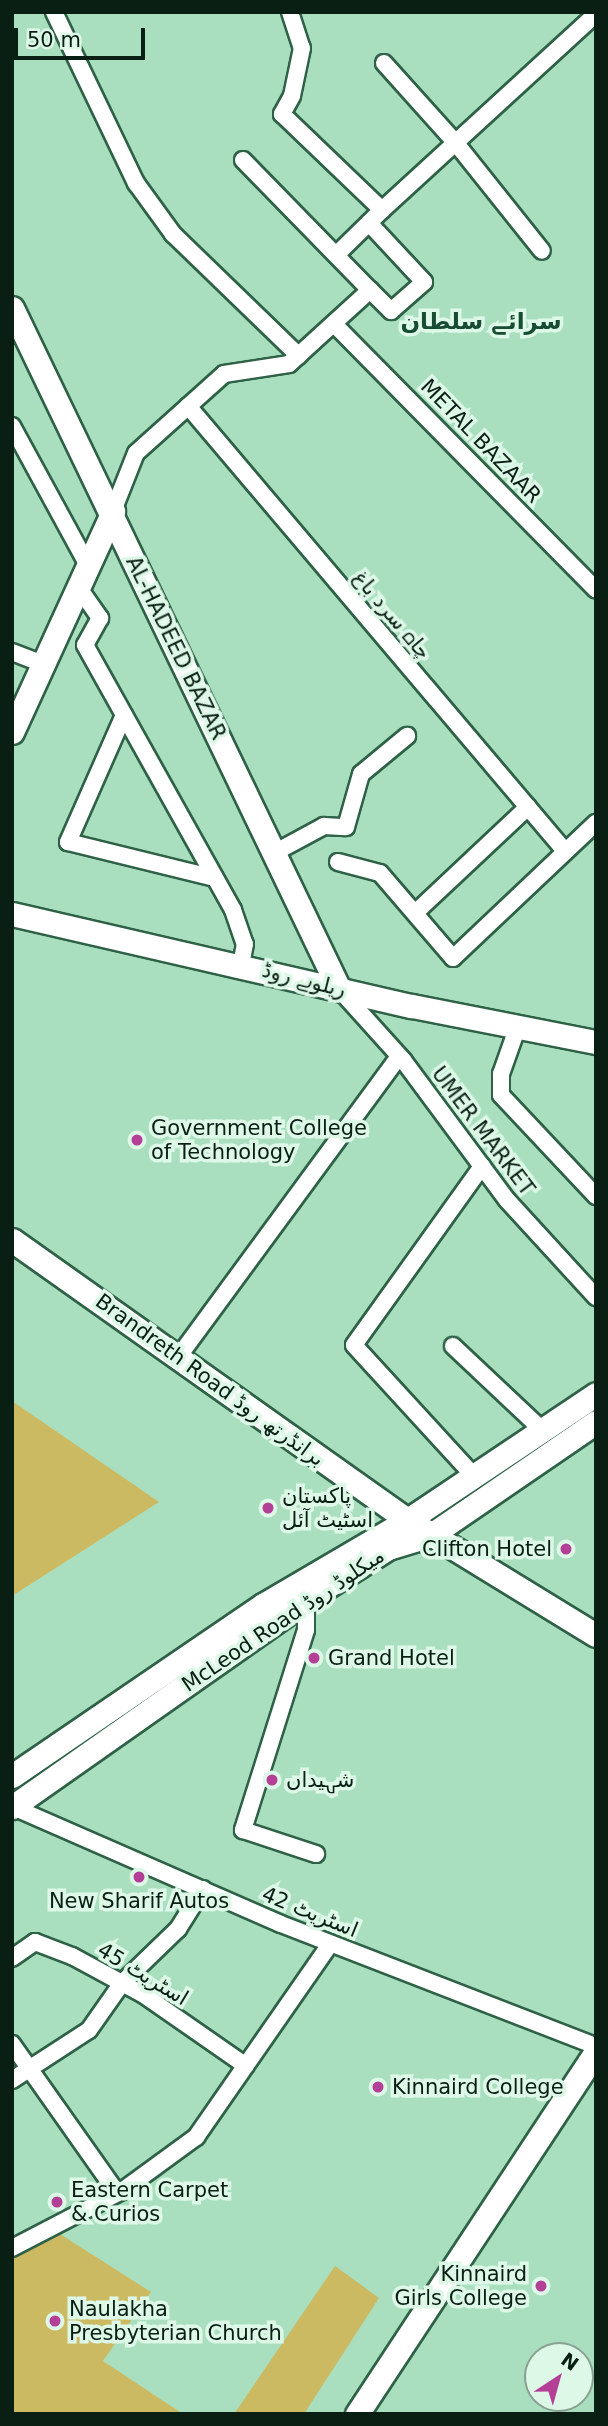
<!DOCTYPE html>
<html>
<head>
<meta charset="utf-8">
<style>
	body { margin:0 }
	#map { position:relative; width:608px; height:2426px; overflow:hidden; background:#a9dfbf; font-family:"DejaVu Sans",Cairo,sans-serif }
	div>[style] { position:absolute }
	.green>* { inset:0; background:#cbba62 }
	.roads { filter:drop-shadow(2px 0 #2e6146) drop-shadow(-2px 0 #2e6146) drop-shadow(0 2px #2e6146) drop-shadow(0 -2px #2e6146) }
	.street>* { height:16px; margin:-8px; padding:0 8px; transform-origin:8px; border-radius:8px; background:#fff }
	.secondary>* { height:23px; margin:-11.5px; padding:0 11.5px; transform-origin:11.5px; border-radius:11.5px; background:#fff }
	.dots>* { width:19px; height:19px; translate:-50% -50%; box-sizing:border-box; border:4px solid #def8e8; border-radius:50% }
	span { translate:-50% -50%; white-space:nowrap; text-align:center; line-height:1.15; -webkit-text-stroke:7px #def8e8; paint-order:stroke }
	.street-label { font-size:21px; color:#0a1f14 }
	.poi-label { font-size:21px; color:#0a1f14 }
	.left { translate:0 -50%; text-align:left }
	.right { translate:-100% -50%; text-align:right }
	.neighbourhood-label { font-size:23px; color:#174c32; font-weight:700 }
	.frame { position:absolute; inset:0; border:14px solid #0a1f14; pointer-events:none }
	.north { position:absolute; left:524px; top:2342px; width:70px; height:70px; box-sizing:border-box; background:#def8e8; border:2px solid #89a193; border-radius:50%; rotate:36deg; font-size:19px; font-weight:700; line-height:28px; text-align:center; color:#0a1f14 }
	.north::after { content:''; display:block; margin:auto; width:24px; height:32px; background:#b33f97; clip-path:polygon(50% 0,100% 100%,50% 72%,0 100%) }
	.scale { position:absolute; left:14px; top:28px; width:131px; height:32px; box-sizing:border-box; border:4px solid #0a1f14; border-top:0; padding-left:9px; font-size:21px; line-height:24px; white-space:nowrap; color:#0a1f14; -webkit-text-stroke:5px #def8e8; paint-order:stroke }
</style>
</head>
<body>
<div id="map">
	<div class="green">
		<div style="clip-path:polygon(12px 1401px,159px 1502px,12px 1596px)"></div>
		<div style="clip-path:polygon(49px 2227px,151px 2292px,103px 2361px,183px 2414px,12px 2414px,12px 2248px)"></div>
		<div style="clip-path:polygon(335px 2266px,379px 2298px,304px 2414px,234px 2414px)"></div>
	</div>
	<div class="roads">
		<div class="street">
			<div style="left:54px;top:12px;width:190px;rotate:64.4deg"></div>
			<div style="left:136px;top:183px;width:63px;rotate:54deg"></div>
			<div style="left:173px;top:234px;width:175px;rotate:44.1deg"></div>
			<div style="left:290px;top:12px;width:38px;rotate:72deg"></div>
			<div style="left:302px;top:48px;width:49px;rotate:101.8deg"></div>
			<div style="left:292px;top:96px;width:21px;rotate:119deg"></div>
			<div style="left:282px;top:114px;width:139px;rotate:43.8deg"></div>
			<div style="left:382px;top:210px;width:64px;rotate:135.6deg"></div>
			<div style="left:384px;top:63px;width:106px;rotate:48.1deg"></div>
			<div style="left:455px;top:142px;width:139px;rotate:51.4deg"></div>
			<div style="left:243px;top:160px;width:182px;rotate:45.7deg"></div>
			<div style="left:382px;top:210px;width:290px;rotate:-42.5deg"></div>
			<div style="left:334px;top:324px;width:373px;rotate:45.4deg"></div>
			<div style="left:188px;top:406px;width:583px;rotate:49.73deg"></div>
			<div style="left:12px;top:426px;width:161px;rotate:61.4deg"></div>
			<div style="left:113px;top:511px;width:62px;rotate:-68.4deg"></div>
			<div style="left:136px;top:453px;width:118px;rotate:-41.9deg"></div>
			<div style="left:224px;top:374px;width:66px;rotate:-8.7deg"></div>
			<div style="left:289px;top:364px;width:110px;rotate:-42.4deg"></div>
			<div style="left:370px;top:290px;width:30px;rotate:45deg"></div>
			<div style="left:391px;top:311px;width:44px;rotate:-41.3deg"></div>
			<div style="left:424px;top:282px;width:81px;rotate:-133deg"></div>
			<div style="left:79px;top:588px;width:37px;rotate:55deg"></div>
			<div style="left:100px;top:618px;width:31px;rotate:119deg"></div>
			<div style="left:85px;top:645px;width:304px;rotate:60.8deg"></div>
			<div style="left:233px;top:910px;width:36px;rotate:71deg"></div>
			<div style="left:245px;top:944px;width:20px;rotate:101deg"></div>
			<div style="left:12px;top:652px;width:34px;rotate:21deg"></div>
			<div style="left:124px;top:715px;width:139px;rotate:113.8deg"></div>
			<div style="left:68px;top:842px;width:151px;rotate:13.8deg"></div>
			<div style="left:274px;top:853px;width:57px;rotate:-28.4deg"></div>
			<div style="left:324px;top:826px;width:22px;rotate:3deg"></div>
			<div style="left:346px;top:827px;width:55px;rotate:-74.2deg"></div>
			<div style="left:361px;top:774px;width:60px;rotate:-39.6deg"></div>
			<div style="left:338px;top:862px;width:43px;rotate:14.7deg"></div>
			<div style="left:380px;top:873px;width:112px;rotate:49.3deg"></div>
			<div style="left:453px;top:958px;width:197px;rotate:-43.4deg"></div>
			<div style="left:415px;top:913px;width:155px;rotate:-43.2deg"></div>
			<div style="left:340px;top:990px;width:94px;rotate:48deg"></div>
			<div style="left:403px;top:1060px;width:174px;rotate:53.4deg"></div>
			<div style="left:507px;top:1200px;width:132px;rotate:47.5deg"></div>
			<div style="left:518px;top:1026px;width:51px;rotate:109.5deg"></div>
			<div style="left:501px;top:1074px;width:21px;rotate:90deg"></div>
			<div style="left:501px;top:1095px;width:139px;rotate:46.8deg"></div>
			<div style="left:453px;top:1346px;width:122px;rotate:43.3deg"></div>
			<div style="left:176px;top:1360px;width:377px;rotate:-53.7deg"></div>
			<div style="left:473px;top:1475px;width:176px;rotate:-132.5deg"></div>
			<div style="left:354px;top:1345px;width:220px;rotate:-54.4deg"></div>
			<div style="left:306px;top:1600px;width:30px;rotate:90deg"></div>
			<div style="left:306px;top:1630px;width:210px;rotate:107.5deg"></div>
			<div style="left:243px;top:1830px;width:77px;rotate:18.2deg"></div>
			<div style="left:13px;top:1807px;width:292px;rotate:23.6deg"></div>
			<div style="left:281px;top:1924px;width:338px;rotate:21.2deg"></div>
			<div style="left:12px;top:1958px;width:28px;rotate:-35deg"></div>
			<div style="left:35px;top:1942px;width:40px;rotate:21deg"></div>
			<div style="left:72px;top:1956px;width:82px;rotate:28.4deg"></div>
			<div style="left:144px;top:1995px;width:124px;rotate:34.8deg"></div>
			<div style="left:12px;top:2044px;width:182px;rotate:54.8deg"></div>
			<div style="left:12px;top:2080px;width:92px;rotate:-33deg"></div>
			<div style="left:89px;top:2030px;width:57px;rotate:-54.9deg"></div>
			<div style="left:122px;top:1983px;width:78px;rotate:-44deg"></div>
			<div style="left:178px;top:1929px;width:47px;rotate:-58deg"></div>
			<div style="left:12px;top:2248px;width:124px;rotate:-27.4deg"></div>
			<div style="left:122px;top:2191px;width:92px;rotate:-36.1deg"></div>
			<div style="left:196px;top:2137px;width:235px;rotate:-55.2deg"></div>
		</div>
		<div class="secondary">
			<div style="left:12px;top:308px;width:755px;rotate:64.35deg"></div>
			<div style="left:12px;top:732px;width:243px;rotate:-65.4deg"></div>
			<div style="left:12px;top:914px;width:410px;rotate:13deg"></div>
			<div style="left:412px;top:1006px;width:187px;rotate:11.1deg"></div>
			<div style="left:12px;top:1240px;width:485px;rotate:35.3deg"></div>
			<div style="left:408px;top:1520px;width:220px;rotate:31.5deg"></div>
			<div style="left:12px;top:1776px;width:304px;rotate:-34.3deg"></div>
			<div style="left:263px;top:1605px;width:168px;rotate:-30.4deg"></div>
			<div style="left:408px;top:1520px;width:226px;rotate:-33.8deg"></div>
			<div style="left:12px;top:1807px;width:360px;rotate:-35.1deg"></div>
			<div style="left:306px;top:1600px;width:97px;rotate:-32.4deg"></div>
			<div style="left:388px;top:1548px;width:45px;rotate:-16.8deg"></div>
			<div style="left:431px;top:1535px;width:200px;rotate:-34.4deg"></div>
			<div style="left:357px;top:2414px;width:434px;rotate:-56.6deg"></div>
		</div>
	</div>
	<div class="dots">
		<div style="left:137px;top:1140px;background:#b33f97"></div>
		<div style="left:268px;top:1508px;background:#b33f97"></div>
		<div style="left:566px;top:1549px;background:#b33f97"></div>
		<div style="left:314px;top:1658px;background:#b33f97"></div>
		<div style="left:272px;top:1780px;background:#b33f97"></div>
		<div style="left:139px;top:1877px;background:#b33f97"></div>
		<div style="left:378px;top:2087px;background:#b33f97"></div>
		<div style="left:57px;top:2202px;background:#b33f97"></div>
		<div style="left:541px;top:2286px;background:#b33f97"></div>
		<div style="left:55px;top:2321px;background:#b33f97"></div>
	</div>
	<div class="street-label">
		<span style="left:481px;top:441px;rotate:46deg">METAL BAZAAR</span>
		<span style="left:392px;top:615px;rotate:50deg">چاہ سرد باغ</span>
		<span style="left:176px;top:648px;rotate:64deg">AL-HADEED BAZAR</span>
		<span style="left:304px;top:980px;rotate:14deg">ریلوے روڈ</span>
		<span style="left:483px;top:1131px;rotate:53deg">UMER MARKET</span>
		<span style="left:210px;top:1380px;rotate:36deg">Brandreth Road برانڈرتھ روڈ</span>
		<span style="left:283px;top:1620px;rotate:-34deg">McLeod Road میکلوڈ روڈ</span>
		<span style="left:310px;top:1912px;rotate:22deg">اسٹریٹ 42</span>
		<span style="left:143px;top:1974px;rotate:31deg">اسٹریٹ 45</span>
	</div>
	<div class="poi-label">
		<span class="left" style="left:151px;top:1140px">Government College<br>of Technology</span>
		<span class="left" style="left:282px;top:1508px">پاکستان<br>اسٹیٹ آئل</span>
		<span class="right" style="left:552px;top:1549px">Clifton Hotel</span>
		<span class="left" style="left:328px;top:1658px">Grand Hotel</span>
		<span class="left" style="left:286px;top:1780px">شہیداں</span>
		<span style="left:139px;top:1901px">New Sharif Autos</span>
		<span class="left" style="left:392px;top:2087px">Kinnaird College</span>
		<span class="left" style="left:71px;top:2202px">Eastern Carpet<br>&amp; Curios</span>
		<span class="right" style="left:527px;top:2286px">Kinnaird<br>Girls College</span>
		<span class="left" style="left:69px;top:2321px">Naulakha<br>Presbyterian Church</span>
	</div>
	<div class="neighbourhood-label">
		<span style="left:481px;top:321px">سرائے سلطان</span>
	</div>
	<div class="frame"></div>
	<div class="north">N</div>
	<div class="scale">50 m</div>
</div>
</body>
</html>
